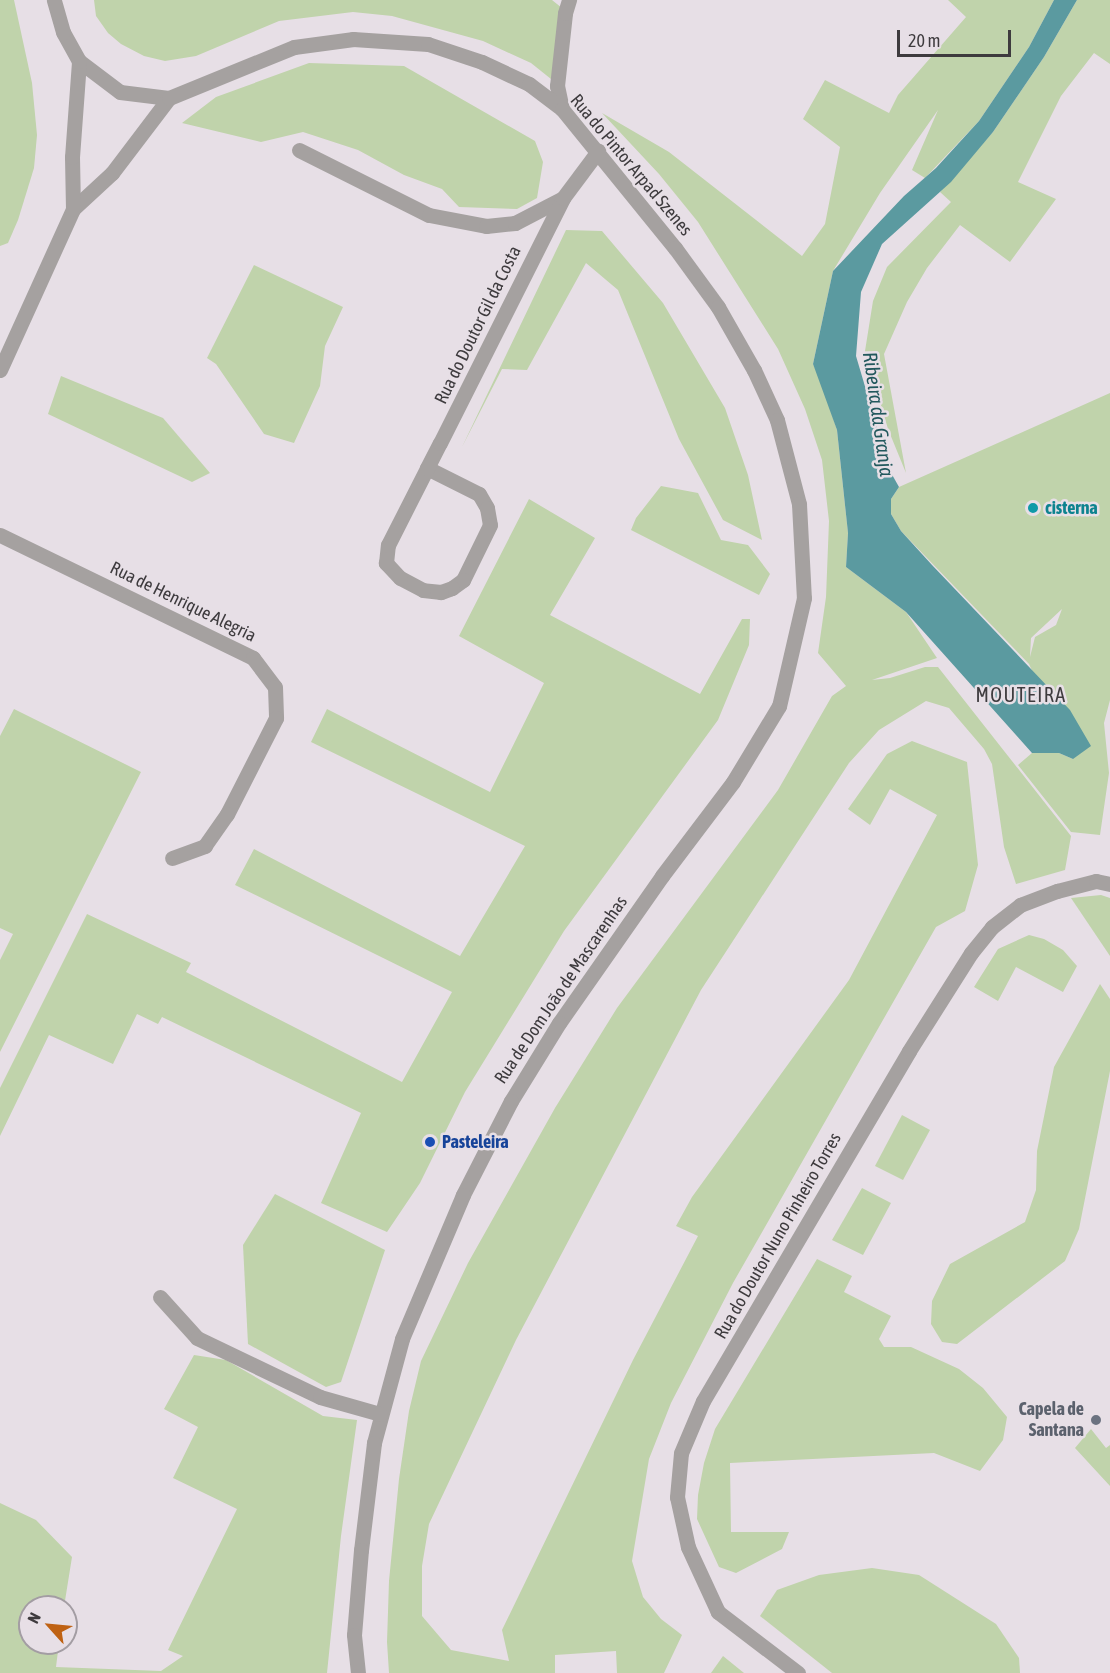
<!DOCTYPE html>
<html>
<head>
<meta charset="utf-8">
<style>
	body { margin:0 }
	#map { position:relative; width:1110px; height:1673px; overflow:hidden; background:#e7dfe6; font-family:"Asap Condensed",sans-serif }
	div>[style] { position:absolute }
	.green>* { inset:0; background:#c0d3ab }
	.water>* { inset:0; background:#5b9aa0 }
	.minor>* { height:15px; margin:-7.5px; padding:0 7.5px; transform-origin:7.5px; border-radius:7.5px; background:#a5a1a0 }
	.dots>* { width:16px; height:16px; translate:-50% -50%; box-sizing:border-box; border:3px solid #e7dfe6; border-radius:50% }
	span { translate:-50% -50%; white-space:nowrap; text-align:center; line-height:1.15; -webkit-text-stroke:5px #e7dfe6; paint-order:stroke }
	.street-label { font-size:18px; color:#3e3b3e }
	.culture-label { font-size:18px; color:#0d838f; font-weight:700 }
	.left { translate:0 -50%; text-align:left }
	.transit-label { font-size:18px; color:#164399; font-weight:700 }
	.worship-label { font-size:18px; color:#5b616d; font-weight:700 }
	.right { translate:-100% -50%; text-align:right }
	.water-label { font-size:20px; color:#22585d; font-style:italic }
	.neighbourhood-label { font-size:20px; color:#3e3b3e; letter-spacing:1.5px }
	.north { position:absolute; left:18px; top:1595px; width:60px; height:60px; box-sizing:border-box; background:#e7dfe6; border:2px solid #a39da3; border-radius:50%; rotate:297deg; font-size:16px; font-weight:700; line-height:24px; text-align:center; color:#3e3b3e }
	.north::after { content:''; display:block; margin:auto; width:21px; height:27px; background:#bf6213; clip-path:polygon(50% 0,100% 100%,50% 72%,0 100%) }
	.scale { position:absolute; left:897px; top:30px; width:114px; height:27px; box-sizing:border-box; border:3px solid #3e3b3e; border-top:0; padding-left:8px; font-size:18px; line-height:21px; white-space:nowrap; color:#3e3b3e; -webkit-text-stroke:4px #e7dfe6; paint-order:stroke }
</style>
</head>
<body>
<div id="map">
	<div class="green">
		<div style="clip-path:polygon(0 0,14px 0,32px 83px,37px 135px,34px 168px,18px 220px,8px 243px,0 246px)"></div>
		<div style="clip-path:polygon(94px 0,552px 0,567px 12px,551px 79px,531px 63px,483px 41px,392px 16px,353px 12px,279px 21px,196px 56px,165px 61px,144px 56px,121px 44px,108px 33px,96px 16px)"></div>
		<div style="clip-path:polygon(948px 0,1054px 0,1029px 47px,979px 121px,925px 178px,912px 170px,938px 110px,880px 193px,833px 271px,813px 364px,820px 378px,837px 430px,848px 533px,846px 567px,906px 612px,937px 658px,872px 680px,890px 678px,925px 667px,938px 667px,1071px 836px,1065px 870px,1016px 884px,1004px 847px,992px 764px,984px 749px,949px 708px,926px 701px,879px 730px,849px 763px,701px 990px,516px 1340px,429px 1524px,422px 1566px,422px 1616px,451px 1650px,509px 1661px,502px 1630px,633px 1360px,698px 1236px,676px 1226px,692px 1197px,849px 980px,937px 815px,890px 789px,870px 825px,848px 809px,887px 754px,912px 741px,967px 762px,978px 865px,965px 911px,936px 927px,733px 1283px,671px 1403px,649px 1459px,632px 1561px,643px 1597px,661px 1619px,682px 1635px,664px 1673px,617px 1673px,616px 1651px,555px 1655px,555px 1673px,389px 1673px,387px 1642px,389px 1581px,399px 1479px,409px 1411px,421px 1361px,468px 1263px,555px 1108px,617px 1008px,778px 790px,832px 696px,846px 686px,818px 653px,826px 597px,829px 521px,822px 460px,805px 409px,778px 349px,698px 222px,659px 174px,602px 113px,669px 152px,802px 256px,825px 224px,840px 147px,803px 119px,825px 80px,889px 113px,898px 95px,966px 17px)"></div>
		<div style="clip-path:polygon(1077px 0,1110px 0,1110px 64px,1094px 53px,1061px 96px,1018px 182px,1056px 199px,1010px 262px,960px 225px,927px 268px,907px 302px,884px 354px,906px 473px,888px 429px,865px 351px,873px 301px,887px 267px,951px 202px,940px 192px,993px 132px,1044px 57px)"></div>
		<div style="clip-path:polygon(309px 63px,404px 66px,535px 141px,543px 162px,537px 198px,517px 209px,459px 207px,442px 189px,404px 175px,358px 150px,303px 132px,261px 142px,182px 123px,216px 97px)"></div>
		<div style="clip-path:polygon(566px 230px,602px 231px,663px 303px,725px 408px,748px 475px,762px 540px,723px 520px,679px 439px,618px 290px,586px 263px,527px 370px,502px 369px,462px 447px)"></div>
		<div style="clip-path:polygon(254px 265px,343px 307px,325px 346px,320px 386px,294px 443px,264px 434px,216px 364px,207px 358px)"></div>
		<div style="clip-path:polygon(61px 376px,163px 418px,210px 473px,192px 482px,48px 414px)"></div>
		<div style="clip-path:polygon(evenodd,1110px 393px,1110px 700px,1104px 723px,1109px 773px,1100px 835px,1071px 832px,1018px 765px,1032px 753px,1059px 753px,1073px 759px,1029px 664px,901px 531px,891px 514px,891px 499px,899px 487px,1110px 393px,1062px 609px,1056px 625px,1035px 637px,1030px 657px,1031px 638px,1062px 609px)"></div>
		<div style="clip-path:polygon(661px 486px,698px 493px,721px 540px,748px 545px,770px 574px,759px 595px,631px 530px,636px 518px)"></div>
		<div style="clip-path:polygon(529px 499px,595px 538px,550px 615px,700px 694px,742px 619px,750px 619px,749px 645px,718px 720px,564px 931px,465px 1092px,420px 1183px,387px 1232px,321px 1203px,361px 1113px,162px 1017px,158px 1024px,137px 1014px,113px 1064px,49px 1035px,0 1136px,0 1088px,87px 914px,191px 963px,186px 972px,402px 1082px,452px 992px,235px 885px,254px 849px,460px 956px,525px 846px,311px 742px,327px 709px,490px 792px,544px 683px,459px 636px)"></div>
		<div style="clip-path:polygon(14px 709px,141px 772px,0 1052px,0 960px,13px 934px,0 928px,0 736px)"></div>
		<div style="clip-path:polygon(1101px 895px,1110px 898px,1110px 956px,1071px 898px)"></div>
		<div style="clip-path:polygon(1029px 935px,1044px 939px,1063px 950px,1077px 966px,1063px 992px,1016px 967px,998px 1001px,974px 987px,998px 949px)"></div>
		<div style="clip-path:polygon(1100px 984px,1110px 999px,1110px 1071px,1079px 1229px,1065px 1261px,957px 1344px,942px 1342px,931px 1324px,932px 1301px,950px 1264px,1025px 1222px,1036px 1190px,1037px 1151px,1054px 1067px)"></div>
		<div style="clip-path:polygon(902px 1115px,930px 1130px,903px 1180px,875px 1166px)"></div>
		<div style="clip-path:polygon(862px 1188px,891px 1203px,863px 1255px,832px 1240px)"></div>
		<div style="clip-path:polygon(275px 1194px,385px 1250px,341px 1382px,326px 1387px,248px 1344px,243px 1245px)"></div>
		<div style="clip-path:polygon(817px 1259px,852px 1276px,844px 1292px,891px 1316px,879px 1339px,884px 1347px,911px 1347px,959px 1369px,983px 1388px,1007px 1417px,1003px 1440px,980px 1471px,934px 1453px,730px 1463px,731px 1532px,789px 1532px,782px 1549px,736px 1573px,719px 1567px,697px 1519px,698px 1495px,704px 1463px,715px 1429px)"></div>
		<div style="clip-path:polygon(194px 1355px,226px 1360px,323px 1416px,357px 1420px,341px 1536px,327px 1673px,0 1673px,0 1503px,36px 1520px,72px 1557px,64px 1607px,30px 1607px,30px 1643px,59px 1643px,56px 1667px,161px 1671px,183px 1656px,168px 1650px,237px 1509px,173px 1478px,198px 1427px,164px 1409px)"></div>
		<div style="clip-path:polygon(1091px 1429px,1106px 1448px,1110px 1445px,1110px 1486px,1075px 1448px)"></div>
		<div style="clip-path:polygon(872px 1568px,919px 1575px,996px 1624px,1019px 1658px,1020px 1673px,832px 1673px,760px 1616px,777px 1590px,819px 1575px)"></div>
		<div style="clip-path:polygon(723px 1656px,744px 1673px,711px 1673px)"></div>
	</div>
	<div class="water">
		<div style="clip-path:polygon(1054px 0,1077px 0,1044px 57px,993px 132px,951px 182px,882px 244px,861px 292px,856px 356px,890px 471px,899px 487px,891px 499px,891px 514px,901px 531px,932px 565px,1070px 710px,1091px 746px,1073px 759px,1059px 753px,1032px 753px,906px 612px,846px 567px,848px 533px,837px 430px,813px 364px,833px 271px,904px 196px,936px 168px,979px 121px,1029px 47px)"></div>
	</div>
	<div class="minor">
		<div style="left:79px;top:61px;width:51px;rotate:37.1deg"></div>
		<div style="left:120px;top:92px;width:49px;rotate:7deg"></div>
		<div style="left:562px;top:109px;width:24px;rotate:-102deg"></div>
		<div style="left:557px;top:86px;width:73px;rotate:-83.7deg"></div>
		<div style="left:565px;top:13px;width:14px;rotate:-73deg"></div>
		<div style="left:299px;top:150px;width:145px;rotate:26.6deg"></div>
		<div style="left:429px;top:215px;width:58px;rotate:10.9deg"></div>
		<div style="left:486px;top:226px;width:29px;rotate:-6deg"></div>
		<div style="left:515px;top:223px;width:54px;rotate:-27.5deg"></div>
		<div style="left:73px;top:209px;width:53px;rotate:-42.7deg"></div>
		<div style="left:112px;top:173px;width:94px;rotate:-52.8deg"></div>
		<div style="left:169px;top:98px;width:135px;rotate:-22.2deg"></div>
		<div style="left:294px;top:47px;width:60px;rotate:-7.7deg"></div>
		<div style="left:353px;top:39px;width:75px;rotate:3.8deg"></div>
		<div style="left:428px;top:44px;width:57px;rotate:18.4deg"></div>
		<div style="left:482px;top:62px;width:52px;rotate:25.1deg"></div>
		<div style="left:529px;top:84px;width:41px;rotate:37.1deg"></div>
		<div style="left:562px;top:109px;width:179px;rotate:50.9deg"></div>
		<div style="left:675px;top:248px;width:73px;rotate:53.9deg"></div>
		<div style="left:718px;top:307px;width:73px;rotate:60.3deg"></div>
		<div style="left:754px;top:370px;width:55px;rotate:65.3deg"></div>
		<div style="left:777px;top:420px;width:87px;rotate:75.3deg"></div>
		<div style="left:799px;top:504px;width:94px;rotate:87deg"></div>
		<div style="left:804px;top:598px;width:111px;rotate:103deg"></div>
		<div style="left:779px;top:706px;width:89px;rotate:121.2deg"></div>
		<div style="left:733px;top:782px;width:118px;rotate:127.1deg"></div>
		<div style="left:662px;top:876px;width:179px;rotate:125deg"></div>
		<div style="left:559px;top:1023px;width:92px;rotate:121.6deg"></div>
		<div style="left:511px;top:1101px;width:106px;rotate:117.1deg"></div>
		<div style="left:463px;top:1195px;width:156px;rotate:113deg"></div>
		<div style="left:402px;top:1339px;width:108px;rotate:105.1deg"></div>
		<div style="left:374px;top:1443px;width:108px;rotate:96.9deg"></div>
		<div style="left:361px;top:1550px;width:85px;rotate:94.7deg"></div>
		<div style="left:354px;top:1635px;width:38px;rotate:84deg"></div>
		<div style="left:0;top:370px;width:177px;rotate:-65.6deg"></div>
		<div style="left:73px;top:209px;width:52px;rotate:-91.1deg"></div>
		<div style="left:72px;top:157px;width:96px;rotate:-85.8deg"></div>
		<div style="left:79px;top:61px;width:33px;rotate:-119deg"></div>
		<div style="left:63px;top:32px;width:33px;rotate:-106deg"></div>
		<div style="left:427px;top:468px;width:58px;rotate:26.6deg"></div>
		<div style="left:479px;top:494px;width:16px;rotate:60deg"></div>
		<div style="left:487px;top:508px;width:17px;rotate:80deg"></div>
		<div style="left:490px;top:525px;width:61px;rotate:116.1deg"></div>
		<div style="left:463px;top:580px;width:14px;rotate:144deg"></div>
		<div style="left:452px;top:588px;width:12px;rotate:160deg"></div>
		<div style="left:441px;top:592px;width:18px;rotate:-174deg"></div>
		<div style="left:423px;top:590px;width:26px;rotate:-152deg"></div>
		<div style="left:400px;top:578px;width:21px;rotate:-133deg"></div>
		<div style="left:386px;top:563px;width:18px;rotate:-84deg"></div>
		<div style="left:388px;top:545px;width:86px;rotate:-63.1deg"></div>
		<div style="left:427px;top:468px;width:28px;rotate:-63deg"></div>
		<div style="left:440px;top:443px;width:274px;rotate:-63.3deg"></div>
		<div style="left:563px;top:198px;width:59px;rotate:-53.3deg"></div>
		<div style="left:0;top:535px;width:281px;rotate:25.9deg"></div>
		<div style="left:253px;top:658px;width:36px;rotate:53deg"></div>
		<div style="left:275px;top:687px;width:31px;rotate:88deg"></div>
		<div style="left:276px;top:718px;width:108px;rotate:117deg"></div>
		<div style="left:227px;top:814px;width:39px;rotate:125deg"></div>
		<div style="left:205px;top:846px;width:35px;rotate:160deg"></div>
		<div style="left:160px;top:1297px;width:55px;rotate:47.9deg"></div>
		<div style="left:197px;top:1338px;width:136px;rotate:25.6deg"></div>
		<div style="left:320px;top:1397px;width:62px;rotate:15.8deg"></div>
		<div style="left:798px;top:1673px;width:101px;rotate:-142.7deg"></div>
		<div style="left:718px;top:1612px;width:72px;rotate:-114.8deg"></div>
		<div style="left:688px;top:1547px;width:51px;rotate:-102.4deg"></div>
		<div style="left:677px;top:1497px;width:44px;rotate:-84.8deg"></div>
		<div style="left:681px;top:1453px;width:56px;rotate:-67.1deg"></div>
		<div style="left:703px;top:1401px;width:406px;rotate:-59.5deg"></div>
		<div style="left:909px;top:1051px;width:116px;rotate:-57.7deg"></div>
		<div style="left:971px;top:953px;width:33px;rotate:-51deg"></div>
		<div style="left:992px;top:927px;width:36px;rotate:-38deg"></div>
		<div style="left:1020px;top:905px;width:40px;rotate:-21deg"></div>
		<div style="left:1057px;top:891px;width:40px;rotate:-14.4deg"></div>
		<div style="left:1096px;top:881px;width:14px;rotate:12deg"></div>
	</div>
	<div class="dots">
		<div style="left:1033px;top:508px;background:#0f9aa8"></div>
		<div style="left:430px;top:1142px;background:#1a4fb4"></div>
		<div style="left:1096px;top:1420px;background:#6b7280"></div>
	</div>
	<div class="street-label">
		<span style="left:631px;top:165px;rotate:50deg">Rua do Pintor Arpad Szenes</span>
		<span style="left:478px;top:325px;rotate:-64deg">Rua do Doutor Gil da Costa</span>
		<span style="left:183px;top:602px;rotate:26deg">Rua de Henrique Alegria</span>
		<span style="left:561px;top:990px;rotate:-56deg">Rua de Dom João de Mascarenhas</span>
		<span style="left:778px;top:1236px;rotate:-60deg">Rua do Doutor Nuno Pinheiro Torres</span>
	</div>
	<div class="culture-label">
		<span class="left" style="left:1045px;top:508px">cisterna</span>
	</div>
	<div class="transit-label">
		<span class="left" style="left:442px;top:1142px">Pasteleira</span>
	</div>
	<div class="worship-label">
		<span class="right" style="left:1084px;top:1420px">Capela de<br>Santana</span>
	</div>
	<div class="water-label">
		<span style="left:879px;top:414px;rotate:82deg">Ribeira da Granja</span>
	</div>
	<div class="neighbourhood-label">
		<span style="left:1021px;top:694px">MOUTEIRA</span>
	</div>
	<div class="north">N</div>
	<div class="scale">20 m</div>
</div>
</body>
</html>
